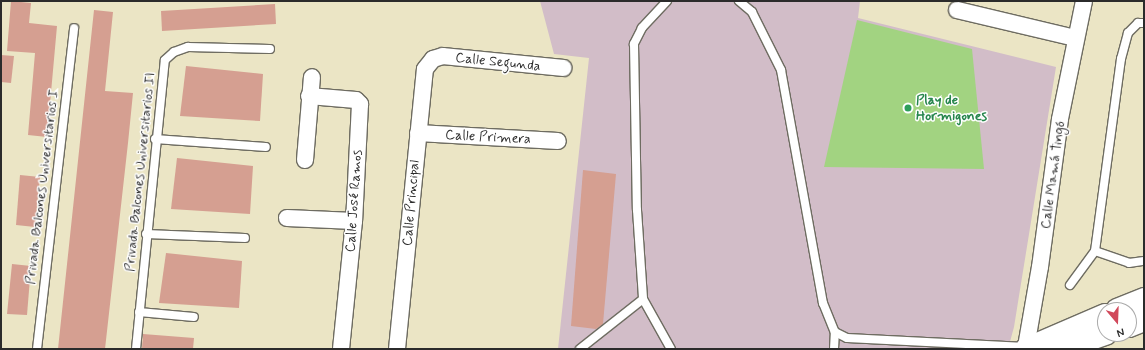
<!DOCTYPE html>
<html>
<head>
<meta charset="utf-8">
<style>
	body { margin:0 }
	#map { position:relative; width:1145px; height:350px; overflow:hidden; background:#ebe5c5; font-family:Mynerve,sans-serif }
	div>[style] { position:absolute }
	.industrial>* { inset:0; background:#d2bdc8 }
	.green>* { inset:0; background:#a2d381 }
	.building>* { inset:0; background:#d59f91 }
	.roads { filter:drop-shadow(1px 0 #6e6c61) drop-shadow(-1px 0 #6e6c61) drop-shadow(0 1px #6e6c61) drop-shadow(0 -1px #6e6c61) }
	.lane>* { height:8px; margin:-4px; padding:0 4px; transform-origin:4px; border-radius:4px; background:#fff }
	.street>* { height:16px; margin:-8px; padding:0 8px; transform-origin:8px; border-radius:8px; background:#fff }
	.secondary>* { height:22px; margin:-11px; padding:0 11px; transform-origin:11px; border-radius:11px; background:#fff }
	.dots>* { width:11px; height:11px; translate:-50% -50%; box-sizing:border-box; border:2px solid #fff; border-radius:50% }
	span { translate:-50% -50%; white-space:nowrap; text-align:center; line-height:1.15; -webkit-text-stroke:3px #fff; paint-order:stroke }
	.street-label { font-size:14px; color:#2b2b2b }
	.leisure-label { font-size:14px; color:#27864d; font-weight:700 }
	.left { translate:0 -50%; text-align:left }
	.frame { position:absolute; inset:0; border:2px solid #2b2b2b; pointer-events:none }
	.north { position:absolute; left:1097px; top:302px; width:40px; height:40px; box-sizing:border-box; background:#fff; border:1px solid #aaa; border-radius:50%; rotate:161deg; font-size:11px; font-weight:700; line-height:16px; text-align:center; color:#2b2b2b }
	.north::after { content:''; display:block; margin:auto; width:14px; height:18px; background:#d1495b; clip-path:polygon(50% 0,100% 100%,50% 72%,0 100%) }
</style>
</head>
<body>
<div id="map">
	<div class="industrial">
		<div style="clip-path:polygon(540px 1px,860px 1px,858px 18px,1056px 67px,1014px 327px,1008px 349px,558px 349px,589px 58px,554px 54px)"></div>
	</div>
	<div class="green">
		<div style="clip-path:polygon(857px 20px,972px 49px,984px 169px,824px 167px)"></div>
	</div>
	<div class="building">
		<div style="clip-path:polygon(11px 1px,31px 3px,29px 23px,57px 26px,47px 137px,28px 135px,35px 53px,7px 51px)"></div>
		<div style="clip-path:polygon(275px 4px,276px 24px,162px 31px,161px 11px)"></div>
		<div style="clip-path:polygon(94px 10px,113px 12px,105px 91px,133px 93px,128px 143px,105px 349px,58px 349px)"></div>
		<div style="clip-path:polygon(1px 55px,14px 56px,11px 83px,1px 82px)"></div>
		<div style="clip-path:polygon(186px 66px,263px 74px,260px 121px,180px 116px)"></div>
		<div style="clip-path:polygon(177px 158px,253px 166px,250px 214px,171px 209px)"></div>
		<div style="clip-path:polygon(583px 170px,616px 174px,603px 324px,596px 329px,571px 326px)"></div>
		<div style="clip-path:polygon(20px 175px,40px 177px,35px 227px,16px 225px)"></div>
		<div style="clip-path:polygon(166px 253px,242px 261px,239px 308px,159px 303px)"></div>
		<div style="clip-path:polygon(12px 264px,31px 266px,27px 315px,7px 314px)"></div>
		<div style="clip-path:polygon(143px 334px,194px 338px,193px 349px,142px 349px)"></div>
	</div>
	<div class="roads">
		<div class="lane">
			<div style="left:667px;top:1px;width:37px;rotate:133deg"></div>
			<div style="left:642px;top:28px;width:18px;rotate:117deg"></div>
			<div style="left:634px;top:44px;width:166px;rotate:89deg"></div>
			<div style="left:637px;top:210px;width:89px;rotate:86.1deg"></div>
			<div style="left:643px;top:299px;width:57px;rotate:60.8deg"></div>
			<div style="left:739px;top:1px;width:17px;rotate:40deg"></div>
			<div style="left:752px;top:12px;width:65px;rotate:63.4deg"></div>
			<div style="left:781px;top:70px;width:237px;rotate:79.8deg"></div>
			<div style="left:823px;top:303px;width:31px;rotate:68deg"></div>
			<div style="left:835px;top:332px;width:13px;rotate:27deg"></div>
			<div style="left:847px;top:338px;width:179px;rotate:2.9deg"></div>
			<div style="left:155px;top:139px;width:111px;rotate:4.1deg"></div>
			<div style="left:146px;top:234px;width:99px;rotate:2.3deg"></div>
			<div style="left:1095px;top:251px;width:36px;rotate:19deg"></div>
			<div style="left:1129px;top:263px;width:15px;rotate:-8deg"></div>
			<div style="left:1070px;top:285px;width:42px;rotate:-53.7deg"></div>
			<div style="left:1095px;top:251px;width:194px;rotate:-82.3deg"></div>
			<div style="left:1121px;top:59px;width:27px;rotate:-75deg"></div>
			<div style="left:1128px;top:33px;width:14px;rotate:-45deg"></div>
			<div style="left:1138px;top:23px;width:6px"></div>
			<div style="left:139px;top:312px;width:55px;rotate:5.2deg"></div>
			<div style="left:37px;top:349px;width:323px;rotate:-83.4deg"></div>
			<div style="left:136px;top:349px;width:290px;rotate:-84.3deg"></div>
			<div style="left:165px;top:60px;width:12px;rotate:-42deg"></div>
			<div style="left:174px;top:52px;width:15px;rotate:-20deg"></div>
			<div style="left:188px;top:47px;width:82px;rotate:1.4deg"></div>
			<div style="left:580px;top:349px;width:80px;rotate:-38.4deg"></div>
			<div style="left:834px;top:349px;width:17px;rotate:-87deg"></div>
		</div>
		<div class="street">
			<div style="left:957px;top:10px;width:121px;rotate:13.3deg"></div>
			<div style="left:309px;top:96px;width:47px;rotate:4.9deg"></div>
			<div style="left:356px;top:100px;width:6px;rotate:45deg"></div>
			<div style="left:360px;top:104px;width:117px;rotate:92.9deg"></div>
			<div style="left:354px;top:221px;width:129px;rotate:95.8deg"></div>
			<div style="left:418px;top:133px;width:140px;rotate:3.3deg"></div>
			<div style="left:305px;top:160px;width:83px;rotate:-85.2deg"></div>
			<div style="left:287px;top:218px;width:67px;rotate:2.6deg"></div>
			<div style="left:1026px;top:347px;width:81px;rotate:-80.1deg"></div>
			<div style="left:1040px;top:267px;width:149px;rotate:-82.3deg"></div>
			<div style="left:1060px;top:119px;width:120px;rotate:-78.5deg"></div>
			<div style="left:397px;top:349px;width:281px;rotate:-84.3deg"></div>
			<div style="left:425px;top:69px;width:13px;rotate:-51deg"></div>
			<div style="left:433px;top:59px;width:10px;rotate:-17deg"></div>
			<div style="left:443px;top:56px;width:121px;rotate:5.7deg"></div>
		</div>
		<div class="secondary">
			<div style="left:1117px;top:310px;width:29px;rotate:-22deg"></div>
			<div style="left:1129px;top:326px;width:16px;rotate:-22deg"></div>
			<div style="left:1026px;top:349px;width:86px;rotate:-23.3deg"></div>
			<div style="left:1062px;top:349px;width:46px;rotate:-19.2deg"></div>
		</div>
	</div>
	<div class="dots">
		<div style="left:908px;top:108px;background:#2e9e5b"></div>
	</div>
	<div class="street-label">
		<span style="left:498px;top:62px;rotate:6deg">Calle Segunda</span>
		<span style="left:488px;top:137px;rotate:3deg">Calle Primera</span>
		<span style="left:140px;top:172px;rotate:-84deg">Privada Balcones Universitarios II</span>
		<span style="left:1053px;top:175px;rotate:-82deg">Calle Mamá Tingó</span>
		<span style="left:42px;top:187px;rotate:-83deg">Privada Balcones Universitarios I</span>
		<span style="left:354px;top:201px;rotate:-86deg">Calle José Ramos</span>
		<span style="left:411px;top:203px;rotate:-85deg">Calle Principal</span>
	</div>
	<div class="leisure-label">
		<span class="left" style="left:916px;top:108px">Play de<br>Hormigones</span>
	</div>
	<div class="frame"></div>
	<div class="north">N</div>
</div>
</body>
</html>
